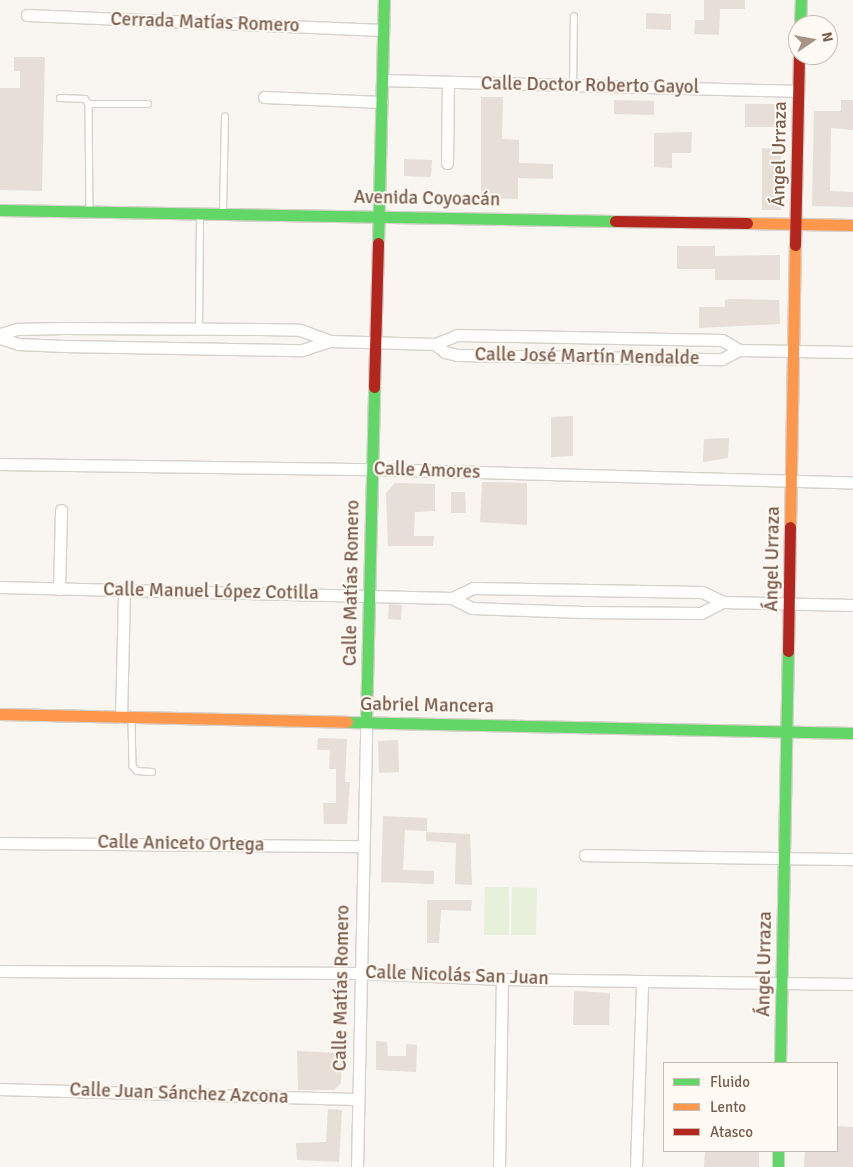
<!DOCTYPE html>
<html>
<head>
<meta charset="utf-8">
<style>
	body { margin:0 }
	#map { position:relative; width:853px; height:1167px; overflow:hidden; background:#f9f5f0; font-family:Signika,sans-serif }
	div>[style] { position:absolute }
	.green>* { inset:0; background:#e7f0db }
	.building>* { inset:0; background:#e6ded7 }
	.roads { filter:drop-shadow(1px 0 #d7d1cb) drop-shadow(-1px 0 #d7d1cb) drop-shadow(0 1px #d7d1cb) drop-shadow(0 -1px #d7d1cb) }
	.lane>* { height:5.5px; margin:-2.75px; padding:0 2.75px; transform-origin:2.75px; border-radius:2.75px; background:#fefefd }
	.street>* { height:11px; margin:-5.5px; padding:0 5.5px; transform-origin:5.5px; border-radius:5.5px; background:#fefefd }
	.fast>* { height:11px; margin:-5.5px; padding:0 5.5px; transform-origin:5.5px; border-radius:5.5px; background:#63d668 }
	.slow>* { height:11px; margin:-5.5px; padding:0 5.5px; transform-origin:5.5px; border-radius:5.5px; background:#ff974d }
	.jam>* { height:11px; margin:-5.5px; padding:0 5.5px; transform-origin:5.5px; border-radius:5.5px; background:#b3261e }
	span { translate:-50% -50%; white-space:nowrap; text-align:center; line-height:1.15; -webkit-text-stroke:4px #fffaf3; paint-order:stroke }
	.street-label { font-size:19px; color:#7a5c4d }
	.legend { position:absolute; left:663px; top:1062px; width:175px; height:90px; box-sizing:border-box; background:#fffaf3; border:1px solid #cabbb1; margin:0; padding:6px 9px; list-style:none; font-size:15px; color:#7a5c4d }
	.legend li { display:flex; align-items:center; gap:10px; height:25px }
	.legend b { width:25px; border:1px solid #cabbb1 }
	.north { position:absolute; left:788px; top:15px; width:50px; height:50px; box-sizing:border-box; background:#fffaf3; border:1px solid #cabbb1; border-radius:50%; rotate:78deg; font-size:14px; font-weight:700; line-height:20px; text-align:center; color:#7a5c4d }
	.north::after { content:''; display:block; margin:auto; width:18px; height:22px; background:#a69286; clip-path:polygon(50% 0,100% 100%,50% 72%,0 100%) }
</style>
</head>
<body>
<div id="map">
	<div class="green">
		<div style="clip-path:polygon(485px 887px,509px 887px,509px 935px,484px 935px)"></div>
		<div style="clip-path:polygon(512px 887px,537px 888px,536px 935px,511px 935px)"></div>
	</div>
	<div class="building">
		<div style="clip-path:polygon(704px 0,745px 0,745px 9px,720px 9px,719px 35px,694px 34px,695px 20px,704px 20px)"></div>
		<div style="clip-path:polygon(646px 13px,671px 14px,671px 30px,646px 29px)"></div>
		<div style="clip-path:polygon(14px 57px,45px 57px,42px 191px,0 190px,0 88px,20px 88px,20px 71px,14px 71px)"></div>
		<div style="clip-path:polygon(481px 97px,503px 97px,502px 139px,519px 140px,519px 163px,553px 164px,553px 179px,518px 178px,518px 199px,481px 198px)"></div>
		<div style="clip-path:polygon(614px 100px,654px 101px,654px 115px,614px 114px)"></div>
		<div style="clip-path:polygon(841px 100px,853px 100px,853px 130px,831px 128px,830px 191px,853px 192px,853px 207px,812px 206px,814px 111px,841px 111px)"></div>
		<div style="clip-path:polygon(745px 104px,781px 104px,780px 127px,745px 127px)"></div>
		<div style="clip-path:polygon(692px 132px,691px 153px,672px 153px,672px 168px,654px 167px,654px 133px)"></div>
		<div style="clip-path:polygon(762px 148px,781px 149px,781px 210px,762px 210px)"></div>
		<div style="clip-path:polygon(404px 159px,432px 160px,431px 177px,404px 176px)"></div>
		<div style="clip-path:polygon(677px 246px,715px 246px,715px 256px,780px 255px,780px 280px,715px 280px,715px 269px,677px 269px)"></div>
		<div style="clip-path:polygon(731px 299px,779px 300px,780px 324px,699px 328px,699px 307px,725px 307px,725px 300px)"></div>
		<div style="clip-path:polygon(573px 416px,573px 456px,551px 457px,551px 417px)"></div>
		<div style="clip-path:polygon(729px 438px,728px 458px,703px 462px,704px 439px)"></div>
		<div style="clip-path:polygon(482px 482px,527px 483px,527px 525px,480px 522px)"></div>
		<div style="clip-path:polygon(395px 483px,435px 484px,435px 511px,415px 512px,414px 536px,434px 536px,433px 546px,388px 546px,386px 493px)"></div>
		<div style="clip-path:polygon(451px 492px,465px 492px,466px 513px,451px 513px)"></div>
		<div style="clip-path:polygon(389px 604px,402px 605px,401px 620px,388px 619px)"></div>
		<div style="clip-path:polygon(318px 738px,347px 739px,345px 782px,350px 782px,347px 824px,324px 824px,323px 803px,336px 803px,336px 769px,329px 769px,330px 750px,317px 750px)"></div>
		<div style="clip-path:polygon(398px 740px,399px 772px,379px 773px,378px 741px)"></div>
		<div style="clip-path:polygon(383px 816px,427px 818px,427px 831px,405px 830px,403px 870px,434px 871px,434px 884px,381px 882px)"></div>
		<div style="clip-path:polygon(426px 832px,470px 834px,472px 885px,455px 884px,456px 843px,426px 841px)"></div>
		<div style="clip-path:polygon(427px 900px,472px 900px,471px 911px,441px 910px,439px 943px,427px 943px)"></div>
		<div style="clip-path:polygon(574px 991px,610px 993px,609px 1025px,573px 1025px)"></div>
		<div style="clip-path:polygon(376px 1041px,387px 1042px,388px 1056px,406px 1056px,406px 1044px,417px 1045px,416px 1072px,376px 1070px)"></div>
		<div style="clip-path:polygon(297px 1051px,342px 1053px,341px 1083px,334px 1090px,298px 1090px)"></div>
		<div style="clip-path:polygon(328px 1109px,342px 1110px,339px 1162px,297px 1160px,296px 1143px,326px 1142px)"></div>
		<div style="clip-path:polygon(837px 1126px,853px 1127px,853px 1167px,804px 1167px,805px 1151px,837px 1151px)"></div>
		<div style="clip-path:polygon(705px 1151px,759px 1151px,759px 1167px,704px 1167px)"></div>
	</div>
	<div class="roads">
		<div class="lane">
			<div style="left:573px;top:85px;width:68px;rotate:-89.2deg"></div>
			<div style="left:60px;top:98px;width:25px;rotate:2deg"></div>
			<div style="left:85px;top:99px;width:6px;rotate:51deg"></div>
			<div style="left:89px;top:104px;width:59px"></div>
			<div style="left:89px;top:104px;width:106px;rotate:89.5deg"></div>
			<div style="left:223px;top:212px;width:95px;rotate:-88.8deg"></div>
			<div style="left:199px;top:329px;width:115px;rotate:-89.5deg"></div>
			<div style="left:132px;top:719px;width:47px;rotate:88.8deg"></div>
			<div style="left:133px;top:766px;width:6px;rotate:51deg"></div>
			<div style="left:137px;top:771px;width:15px;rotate:4deg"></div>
		</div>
		<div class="street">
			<div style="left:27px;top:15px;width:356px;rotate:2.4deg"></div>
			<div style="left:382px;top:80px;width:416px;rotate:1.5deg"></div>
			<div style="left:264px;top:97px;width:118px;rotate:2.4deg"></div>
			<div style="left:447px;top:163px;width:81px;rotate:-89.3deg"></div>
			<div style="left:0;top:334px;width:19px;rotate:-16deg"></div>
			<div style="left:18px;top:329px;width:46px;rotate:-1.2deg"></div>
			<div style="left:64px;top:328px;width:197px;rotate:0.3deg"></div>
			<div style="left:261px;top:329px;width:39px;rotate:1deg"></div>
			<div style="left:300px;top:330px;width:32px;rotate:20deg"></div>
			<div style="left:330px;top:341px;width:105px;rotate:1.6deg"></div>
			<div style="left:435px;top:344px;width:24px;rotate:-22deg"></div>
			<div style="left:457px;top:335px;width:265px;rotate:1.1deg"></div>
			<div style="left:722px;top:340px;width:20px;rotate:30deg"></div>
			<div style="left:0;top:338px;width:19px;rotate:18deg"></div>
			<div style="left:18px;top:344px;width:46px;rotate:2.5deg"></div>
			<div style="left:64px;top:346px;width:238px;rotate:1deg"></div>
			<div style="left:302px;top:350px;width:29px;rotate:-18deg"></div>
			<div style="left:435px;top:344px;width:13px;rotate:39deg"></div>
			<div style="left:445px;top:352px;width:12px;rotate:14deg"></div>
			<div style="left:457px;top:355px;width:265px;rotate:0.9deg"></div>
			<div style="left:722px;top:359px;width:19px;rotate:-28deg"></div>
			<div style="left:739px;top:350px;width:114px;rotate:1deg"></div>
			<div style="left:0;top:464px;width:373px;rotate:0.8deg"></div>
			<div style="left:373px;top:469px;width:480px;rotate:1.6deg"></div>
			<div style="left:0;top:587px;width:452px;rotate:1.4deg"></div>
			<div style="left:452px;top:598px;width:22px;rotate:27deg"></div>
			<div style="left:472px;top:608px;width:111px;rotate:2.1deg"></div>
			<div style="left:583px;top:612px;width:118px;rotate:0.5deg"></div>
			<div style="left:701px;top:613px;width:25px;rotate:-27deg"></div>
			<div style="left:59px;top:589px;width:79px;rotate:-88.5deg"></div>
			<div style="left:452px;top:598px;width:23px;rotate:-25deg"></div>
			<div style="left:473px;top:588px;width:229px;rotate:1deg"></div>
			<div style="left:702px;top:592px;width:23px;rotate:25deg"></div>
			<div style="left:723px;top:602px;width:130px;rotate:1.3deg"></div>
			<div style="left:121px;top:717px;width:127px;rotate:-88.6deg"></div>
			<div style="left:0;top:843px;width:362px;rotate:0.5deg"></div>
			<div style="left:585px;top:855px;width:268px;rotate:0.9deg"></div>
			<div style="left:0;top:971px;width:360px;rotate:0.3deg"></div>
			<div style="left:360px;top:973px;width:142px;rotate:2.4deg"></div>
			<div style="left:502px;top:979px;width:351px;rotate:0.8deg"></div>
			<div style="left:0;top:1089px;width:358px;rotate:1.6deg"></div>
			<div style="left:357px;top:1167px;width:445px;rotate:-88.8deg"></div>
			<div style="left:499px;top:1167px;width:188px;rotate:-89.1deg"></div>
			<div style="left:636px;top:1167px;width:185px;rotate:-88.1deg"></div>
		</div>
		<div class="fast">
			<div style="left:800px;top:25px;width:25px;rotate:-88deg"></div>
			<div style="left:0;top:210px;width:615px;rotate:1.02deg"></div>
			<div style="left:378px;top:243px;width:243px;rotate:-88.6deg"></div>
			<div style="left:347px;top:722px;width:506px;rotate:1.25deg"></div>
			<div style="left:366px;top:722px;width:335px;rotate:-88.6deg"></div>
			<div style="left:780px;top:1063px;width:412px;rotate:-88.9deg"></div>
			<div style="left:778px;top:1151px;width:16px;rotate:90deg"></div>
		</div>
		<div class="slow">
			<div style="left:747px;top:223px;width:106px;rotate:1.1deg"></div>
			<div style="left:790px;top:527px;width:282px;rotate:-89deg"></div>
			<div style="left:0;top:714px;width:347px;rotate:1.3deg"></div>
		</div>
		<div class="jam">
			<div style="left:615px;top:221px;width:132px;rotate:0.9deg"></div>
			<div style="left:795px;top:245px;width:190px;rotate:-88.8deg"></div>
			<div style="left:374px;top:387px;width:144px;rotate:-88.4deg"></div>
			<div style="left:788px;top:651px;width:124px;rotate:-89.1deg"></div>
		</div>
	</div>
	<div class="street-label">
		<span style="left:205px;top:23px;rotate:2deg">Cerrada Matías Romero</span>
		<span style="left:590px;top:86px;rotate:1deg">Calle Doctor Roberto Gayol</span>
		<span style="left:780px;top:154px;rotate:-89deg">Ángel Urraza</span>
		<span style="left:427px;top:199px;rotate:1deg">Avenida Coyoacán</span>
		<span style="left:587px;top:357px;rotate:1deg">Calle José Martín Mendalde</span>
		<span style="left:427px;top:471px;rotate:2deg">Calle Amores</span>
		<span style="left:773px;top:559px;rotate:-89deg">Ángel Urraza</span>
		<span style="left:352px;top:583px;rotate:-89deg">Calle Matías Romero</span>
		<span style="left:211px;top:592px;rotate:1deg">Calle Manuel López Cotilla</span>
		<span style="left:427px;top:706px;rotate:1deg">Gabriel Mancera</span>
		<span style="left:181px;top:844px;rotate:1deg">Calle Aniceto Ortega</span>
		<span style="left:765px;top:964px;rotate:-89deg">Ángel Urraza</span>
		<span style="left:457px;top:976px;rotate:2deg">Calle Nicolás San Juan</span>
		<span style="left:342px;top:988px;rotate:-89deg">Calle Matías Romero</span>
		<span style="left:179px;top:1094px;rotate:2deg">Calle Juan Sánchez Azcona</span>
	</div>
	<ul class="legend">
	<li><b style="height:6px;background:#63d668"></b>Fluido</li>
	<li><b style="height:6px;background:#ff974d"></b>Lento</li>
	<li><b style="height:6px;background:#b3261e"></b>Atasco</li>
	</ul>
	<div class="north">N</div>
</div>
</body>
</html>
